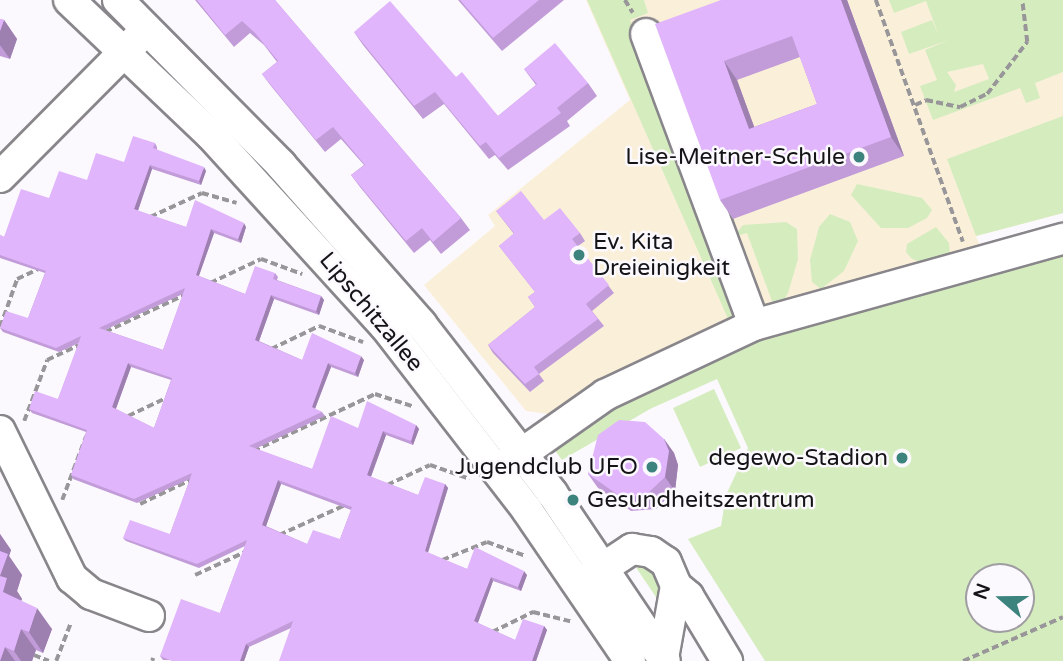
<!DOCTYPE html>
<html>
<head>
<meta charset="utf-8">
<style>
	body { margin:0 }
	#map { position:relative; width:1063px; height:661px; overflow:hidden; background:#fcf9fe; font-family:"Varela Round",sans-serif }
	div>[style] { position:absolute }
	.education>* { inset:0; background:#faf0da }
	.green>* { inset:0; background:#d5ecbf }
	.path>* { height:3.5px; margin-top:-1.75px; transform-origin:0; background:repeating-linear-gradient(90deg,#989699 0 7px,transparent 0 10.5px) }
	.roads { filter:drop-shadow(2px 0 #89868b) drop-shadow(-2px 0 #89868b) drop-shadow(0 2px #89868b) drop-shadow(0 -2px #89868b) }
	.minor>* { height:30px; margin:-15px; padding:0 15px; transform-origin:15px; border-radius:15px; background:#fff }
	.wall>* { inset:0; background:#c19cd8 }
	.shaded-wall>* { inset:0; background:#9d7fb0 }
	.building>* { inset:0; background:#e0b5fb }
	.dots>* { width:19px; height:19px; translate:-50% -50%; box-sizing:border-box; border:4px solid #fcf9fe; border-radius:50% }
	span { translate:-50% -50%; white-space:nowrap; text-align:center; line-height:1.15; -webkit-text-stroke:5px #fcf9fe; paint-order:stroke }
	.poi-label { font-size:23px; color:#141315 }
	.right { translate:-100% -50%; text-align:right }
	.left { translate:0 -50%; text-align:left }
	.street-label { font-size:23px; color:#141315 }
	.north { position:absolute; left:965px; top:563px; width:70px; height:70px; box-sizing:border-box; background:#fcf9fe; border:2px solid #9f9da1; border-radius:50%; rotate:290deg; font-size:19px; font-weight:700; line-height:28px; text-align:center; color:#141315 }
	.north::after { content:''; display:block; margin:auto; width:24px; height:32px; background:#3c837d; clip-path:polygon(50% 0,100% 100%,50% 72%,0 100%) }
</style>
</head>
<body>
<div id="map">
	<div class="education">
		<div style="clip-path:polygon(586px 0,1063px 0,1063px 213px,976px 236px,989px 268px,729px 321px,606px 377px,548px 414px,526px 411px,424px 285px,495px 226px,488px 215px,630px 100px)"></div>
	</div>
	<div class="green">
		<div style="clip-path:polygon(587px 0,644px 0,648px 13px,630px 20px,739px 317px,729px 321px)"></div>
		<div style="clip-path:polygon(evenodd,889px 0,1063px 0,1063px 72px,1035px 83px,1040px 98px,1026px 103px,1020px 88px,933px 120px,920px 86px,937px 80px,925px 50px,949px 40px,909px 54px,901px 32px,932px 20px,939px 36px,926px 1px,894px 13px,889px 0,983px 64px,989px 79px,954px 92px,956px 85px,947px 72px,983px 64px)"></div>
		<div style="clip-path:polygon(1063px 116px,1063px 213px,976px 236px,947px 159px)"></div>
		<div style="clip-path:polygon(857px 184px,922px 198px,932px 210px,927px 218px,908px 228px,881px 228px,851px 195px)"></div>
		<div style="clip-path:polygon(830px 214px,850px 222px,858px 241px,844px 271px,821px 289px,812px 282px,810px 260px,819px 227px)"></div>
		<div style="clip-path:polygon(786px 222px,797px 229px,798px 259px,788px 293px,781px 305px,773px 304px,747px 233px,733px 237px,743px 225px)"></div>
		<div style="clip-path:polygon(936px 227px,949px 243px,950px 255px,929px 265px,912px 259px,906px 252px,907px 244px)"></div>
		<div style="clip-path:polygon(evenodd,1063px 249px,1063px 661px,765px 661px,688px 539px,721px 526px,726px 495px,748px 448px,717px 379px,650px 409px,562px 460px,550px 444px,595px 413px,763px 335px,1063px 249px,979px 577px,1021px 577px,1021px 619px,979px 619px,979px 577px)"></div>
		<div style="clip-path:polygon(714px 389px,741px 448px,700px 467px,673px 408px)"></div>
		<div style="clip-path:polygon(635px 558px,661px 574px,662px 606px,633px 563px)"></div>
	</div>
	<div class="path">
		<div style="left:625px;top:0;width:15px;rotate:58deg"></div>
		<div style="left:876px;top:0;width:257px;rotate:70.2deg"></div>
		<div style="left:915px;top:105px;width:12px;rotate:-24deg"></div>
		<div style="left:926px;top:100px;width:35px;rotate:12deg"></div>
		<div style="left:960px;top:107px;width:30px;rotate:-26deg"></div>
		<div style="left:987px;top:94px;width:66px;rotate:-52.4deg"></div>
		<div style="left:1027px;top:42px;width:42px;rotate:-96.8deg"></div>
		<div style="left:150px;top:217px;width:57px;rotate:-24.8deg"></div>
		<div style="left:202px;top:193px;width:36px;rotate:16deg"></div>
		<div style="left:210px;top:283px;width:56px;rotate:-25.2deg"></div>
		<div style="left:261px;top:259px;width:44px;rotate:20.1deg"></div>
		<div style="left:0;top:327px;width:51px;rotate:-70.5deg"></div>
		<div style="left:17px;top:279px;width:23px;rotate:-25deg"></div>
		<div style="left:105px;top:332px;width:87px;rotate:-25.1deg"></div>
		<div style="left:271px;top:349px;width:53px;rotate:-25.6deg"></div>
		<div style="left:319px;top:326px;width:47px;rotate:20deg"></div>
		<div style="left:128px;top:416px;width:42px;rotate:-25.3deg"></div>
		<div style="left:24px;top:421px;width:65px;rotate:-69.3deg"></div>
		<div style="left:47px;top:360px;width:35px;rotate:-25deg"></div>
		<div style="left:253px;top:451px;width:135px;rotate:-25deg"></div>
		<div style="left:375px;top:394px;width:40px;rotate:18deg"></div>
		<div style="left:387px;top:485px;width:47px;rotate:-24.9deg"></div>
		<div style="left:430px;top:465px;width:42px;rotate:19.3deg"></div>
		<div style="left:62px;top:500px;width:68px;rotate:-69.4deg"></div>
		<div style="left:140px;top:504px;width:58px;rotate:-25.7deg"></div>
		<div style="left:279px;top:535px;width:72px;rotate:-24.4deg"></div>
		<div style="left:442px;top:560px;width:48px;rotate:-21.8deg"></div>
		<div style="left:487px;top:542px;width:41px;rotate:19.7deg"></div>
		<div style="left:195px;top:575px;width:57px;rotate:-24.8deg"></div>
		<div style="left:492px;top:632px;width:46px;rotate:-26deg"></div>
		<div style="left:533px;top:612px;width:41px;rotate:14deg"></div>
		<div style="left:34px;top:655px;width:16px;rotate:22deg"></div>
		<div style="left:56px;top:661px;width:39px;rotate:-69deg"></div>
		<div style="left:152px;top:661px;width:3px;rotate:-72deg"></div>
		<div style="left:963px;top:661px;width:109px;rotate:-23.7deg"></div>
	</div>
	<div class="roads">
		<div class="minor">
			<div style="left:69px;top:0;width:196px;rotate:43.6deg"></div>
			<div style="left:211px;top:135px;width:258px;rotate:47.7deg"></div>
			<div style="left:385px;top:326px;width:232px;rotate:52.3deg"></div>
			<div style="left:527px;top:510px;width:183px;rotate:55.7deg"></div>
			<div style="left:118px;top:0;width:232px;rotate:45.3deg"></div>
			<div style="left:281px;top:165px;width:212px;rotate:48.6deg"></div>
			<div style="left:421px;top:324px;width:214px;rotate:52.2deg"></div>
			<div style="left:552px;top:493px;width:202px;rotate:56.1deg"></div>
			<div style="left:646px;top:34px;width:310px;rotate:69.6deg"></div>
			<div style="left:0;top:177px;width:194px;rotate:-45.2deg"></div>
			<div style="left:0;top:431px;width:164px;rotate:63.9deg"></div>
			<div style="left:72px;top:578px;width:25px;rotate:40deg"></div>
			<div style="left:91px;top:594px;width:62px;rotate:20.8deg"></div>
			<div style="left:507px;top:464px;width:120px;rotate:-35.1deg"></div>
			<div style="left:605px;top:395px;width:165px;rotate:-25.2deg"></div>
			<div style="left:754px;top:325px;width:321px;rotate:-15.6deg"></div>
			<div style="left:588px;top:578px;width:53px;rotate:-33.4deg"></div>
			<div style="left:632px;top:549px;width:19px;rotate:9deg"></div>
			<div style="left:651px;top:552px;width:18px;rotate:34deg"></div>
			<div style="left:666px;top:562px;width:26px;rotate:67deg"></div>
			<div style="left:676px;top:586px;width:73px;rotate:100.2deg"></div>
			<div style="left:676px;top:586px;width:16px;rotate:40deg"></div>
			<div style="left:688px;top:596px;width:76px;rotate:59deg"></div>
		</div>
	</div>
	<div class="wall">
		<div style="clip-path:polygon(195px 0,275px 0,461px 218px,470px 230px,441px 254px,430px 240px,414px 253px,360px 187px,351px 175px,364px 165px,341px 139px,325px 152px,271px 86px,262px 74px,277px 62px,264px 45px,250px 33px,234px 47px)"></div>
		<div style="clip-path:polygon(458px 0,564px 0,502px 51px)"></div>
		<div style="clip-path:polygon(evenodd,721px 0,847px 0,904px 156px,733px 219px,720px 200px,721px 0,800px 57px,817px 104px,754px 127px,737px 80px,800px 57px)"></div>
		<div style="clip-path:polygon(0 19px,4px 20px,17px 39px,10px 59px,0 56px)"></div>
		<div style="clip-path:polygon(354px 32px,456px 77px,498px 116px,536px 85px,524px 69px,588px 83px,597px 96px,567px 121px,570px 126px,508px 170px,495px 155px,489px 159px,444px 104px,423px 119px,363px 45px)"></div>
		<div style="clip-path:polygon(evenodd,155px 143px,157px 147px,157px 150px,206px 171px,201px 185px,152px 169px,138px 211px,186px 227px,246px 227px,241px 243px,214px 233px,199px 276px,245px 294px,275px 273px,278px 277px,277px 280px,321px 296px,324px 300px,319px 315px,274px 299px,259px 341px,302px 360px,364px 360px,358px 377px,331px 367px,315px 409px,322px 412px,325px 416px,255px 449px,312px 469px,358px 428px,416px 425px,419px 429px,413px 445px,386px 435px,371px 477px,418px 495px,445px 484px,448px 488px,428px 553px,467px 569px,527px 575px,521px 591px,493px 581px,478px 623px,515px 640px,544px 626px,547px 630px,536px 661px,291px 628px,249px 647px,244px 661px,163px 660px,160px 656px,220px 613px,245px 546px,199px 568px,126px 541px,123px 538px,170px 534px,190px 479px,137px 503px,73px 479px,71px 475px,86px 432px,32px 413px,29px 409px,58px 399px,79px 343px,59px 352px,3px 332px,0 328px,28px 318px,45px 273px,0 258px,0 235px,4px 237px,49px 198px,124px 162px,155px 143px,183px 294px,163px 350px,105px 330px,122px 322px,183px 294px,155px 143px,131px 367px,171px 380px,154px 428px,116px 409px,131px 367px,155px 143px,281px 484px,351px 510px,340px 539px,307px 544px,266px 526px,281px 484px)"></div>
		<div style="clip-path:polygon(496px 211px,544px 220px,580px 233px,585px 241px,578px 246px,614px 293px,592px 311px,604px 326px,539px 374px,544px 381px,530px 392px,493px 353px,488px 345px,535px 307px,528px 297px,535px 292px,499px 246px,514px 234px)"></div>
		<div style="clip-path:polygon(664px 439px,674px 453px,678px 465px,675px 491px,656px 509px,631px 511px,598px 488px,588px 474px)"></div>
		<div style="clip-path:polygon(0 534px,11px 550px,9px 556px,22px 575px,17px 591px,22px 599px,21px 601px,52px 629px,43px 653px,36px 650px,32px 661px,0 661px)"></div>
	</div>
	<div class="shaded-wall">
		<div style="clip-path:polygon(841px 0,847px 0,904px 156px,891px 137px)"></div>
		<div style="clip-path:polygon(4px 20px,17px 39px,10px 59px,0 45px,0 31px)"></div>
		<div style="clip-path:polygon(724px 61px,737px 80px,762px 148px,749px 129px)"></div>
		<div style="clip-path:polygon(150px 165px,152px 169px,137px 213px,134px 209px)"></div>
		<div style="clip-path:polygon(204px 167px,206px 171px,201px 185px,199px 181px)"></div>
		<div style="clip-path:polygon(244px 223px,246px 227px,241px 243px,238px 239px)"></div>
		<div style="clip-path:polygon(211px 229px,214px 233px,198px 278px,196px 275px)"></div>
		<div style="clip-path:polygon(271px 295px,274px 299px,258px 344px,255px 340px)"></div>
		<div style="clip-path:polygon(321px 296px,324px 300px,319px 315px,316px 311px)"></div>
		<div style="clip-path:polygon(361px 356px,364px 360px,358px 377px,355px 373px)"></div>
		<div style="clip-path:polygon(128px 363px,131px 367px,115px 411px,112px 407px)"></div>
		<div style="clip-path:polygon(328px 363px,331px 367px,314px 411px,312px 407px)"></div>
		<div style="clip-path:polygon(416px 425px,419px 429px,413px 445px,411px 441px)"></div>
		<div style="clip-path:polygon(383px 431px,386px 435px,370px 479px,367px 475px)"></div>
		<div style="clip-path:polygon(664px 439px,674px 453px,678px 465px,675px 491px,665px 477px)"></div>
		<div style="clip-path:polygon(278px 480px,281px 484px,265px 529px,262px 525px)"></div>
		<div style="clip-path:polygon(445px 484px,448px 488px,427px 555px,425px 551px)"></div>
		<div style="clip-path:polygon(0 534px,11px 550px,9px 556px,22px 575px,17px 591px,22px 599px,17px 612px,3px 592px,0 576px)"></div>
		<div style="clip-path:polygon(524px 571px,527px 575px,521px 591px,518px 587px)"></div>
		<div style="clip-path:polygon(491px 577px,493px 581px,477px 625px,474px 621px)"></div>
		<div style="clip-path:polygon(37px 608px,52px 629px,43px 653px,29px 632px)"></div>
		<div style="clip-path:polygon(544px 626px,547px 630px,536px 661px,532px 661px)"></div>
		<div style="clip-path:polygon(21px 629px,36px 650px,32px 661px,21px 661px,14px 651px)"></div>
		<div style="clip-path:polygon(246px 644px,249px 647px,244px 661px,240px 661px)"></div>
		<div style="clip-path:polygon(5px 647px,15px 661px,0 661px)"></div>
	</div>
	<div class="building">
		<div style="clip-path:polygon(197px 0,275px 0,461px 218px,433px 242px,422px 228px,406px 241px,351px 175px,365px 165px,333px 127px,316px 140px,262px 74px,278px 61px,255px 33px,242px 21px,225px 35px)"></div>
		<div style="clip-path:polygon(460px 0,539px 0,493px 38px)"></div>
		<div style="clip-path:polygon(evenodd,721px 0,841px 0,891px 137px,720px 200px,655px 24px,721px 0,792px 36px,817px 104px,749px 129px,724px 61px,792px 36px)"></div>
		<div style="clip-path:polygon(390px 1px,456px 77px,462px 72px,498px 116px,537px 84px,524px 69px,555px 43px,588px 83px,557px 108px,561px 113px,499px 158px,486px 142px,480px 146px,435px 92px,414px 106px,354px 32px)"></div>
		<div style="clip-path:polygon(0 19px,4px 20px,0 31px)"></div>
		<div style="clip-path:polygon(evenodd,133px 136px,155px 143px,153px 148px,204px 167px,199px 181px,150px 165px,134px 209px,186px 227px,195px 200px,244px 223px,238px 239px,211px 229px,196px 275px,245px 294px,255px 266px,275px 273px,273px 279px,321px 296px,316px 311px,271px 295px,255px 340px,302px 360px,312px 333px,361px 356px,355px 373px,328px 363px,312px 407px,322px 412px,249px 446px,312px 469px,331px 416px,358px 428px,367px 401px,416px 425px,411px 441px,383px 431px,367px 475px,418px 495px,425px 477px,445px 484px,425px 551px,467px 569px,475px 547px,524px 571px,518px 587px,491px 577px,474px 621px,515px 640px,523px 619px,544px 626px,532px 661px,279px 661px,293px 621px,246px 644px,240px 661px,172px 661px,160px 656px,181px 599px,220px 613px,247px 540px,197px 564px,123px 538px,130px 520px,170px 534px,192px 473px,134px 499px,71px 475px,87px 430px,29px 409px,35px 391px,58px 399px,81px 336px,56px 348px,0 328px,6px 311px,28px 318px,46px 271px,0 255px,0 235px,4px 237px,21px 189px,49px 198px,59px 171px,87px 180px,96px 153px,124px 162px,133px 136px,185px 288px,163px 350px,99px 328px,185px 288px,133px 136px,128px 363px,172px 378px,154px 428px,112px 407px,128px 363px,133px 136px,278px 480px,352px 507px,340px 539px,313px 530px,307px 544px,262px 525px,278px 480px)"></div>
		<div style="clip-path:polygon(521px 191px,544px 220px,560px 208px,580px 233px,572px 239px,609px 285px,586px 304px,598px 319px,534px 367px,539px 374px,525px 384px,488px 345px,535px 307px,528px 297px,535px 292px,499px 246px,514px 233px,496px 211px)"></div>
		<div style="clip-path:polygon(619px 420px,645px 422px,664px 439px,669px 451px,665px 477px,646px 495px,621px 497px,588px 474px,598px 435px)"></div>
		<div style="clip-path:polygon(0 551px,8px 554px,0 576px,7px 578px,3px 592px,37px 608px,29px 632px,21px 629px,14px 651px,5px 647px,0 661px)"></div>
	</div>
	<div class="dots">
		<div style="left:859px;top:157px;background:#3c837d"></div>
		<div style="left:579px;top:255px;background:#3c837d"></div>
		<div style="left:902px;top:458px;background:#3c837d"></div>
		<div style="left:652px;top:467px;background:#3c837d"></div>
		<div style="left:573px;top:500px;background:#3c837d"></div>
	</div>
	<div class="poi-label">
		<span class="right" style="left:845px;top:157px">Lise-Meitner-Schule</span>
		<span class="left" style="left:593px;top:255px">Ev. Kita<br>Dreieinigkeit</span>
		<span class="right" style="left:888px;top:458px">degewo-Stadion</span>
		<span class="right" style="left:638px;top:467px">Jugendclub UFO</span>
		<span class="left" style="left:587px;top:500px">Gesundheitszentrum</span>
	</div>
	<div class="street-label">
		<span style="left:371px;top:312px;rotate:50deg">Lipschitzallee</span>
	</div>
	<div class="north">N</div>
</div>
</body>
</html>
